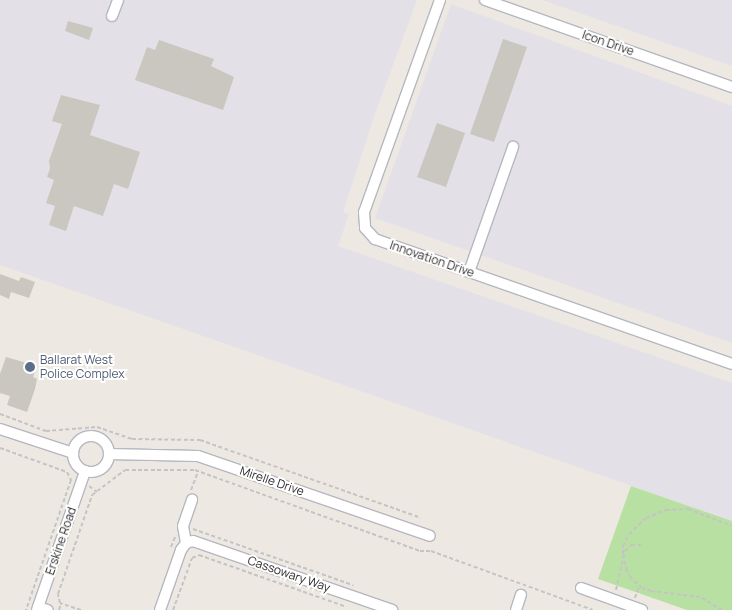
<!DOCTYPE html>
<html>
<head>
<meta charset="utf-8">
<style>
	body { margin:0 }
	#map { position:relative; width:732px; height:610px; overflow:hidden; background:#eee8e2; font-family:Manrope,sans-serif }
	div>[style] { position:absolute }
	.industrial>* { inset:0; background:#e3e1e7 }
	.green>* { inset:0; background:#b9e0a3 }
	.building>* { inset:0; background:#cac6c0 }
	.path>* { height:2px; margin-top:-1px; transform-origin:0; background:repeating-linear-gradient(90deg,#c4c4c4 0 4px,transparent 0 6.5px) }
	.roads { filter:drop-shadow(1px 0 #b5b8c0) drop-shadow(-1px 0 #b5b8c0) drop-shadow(0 1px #b5b8c0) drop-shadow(0 -1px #b5b8c0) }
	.minor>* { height:10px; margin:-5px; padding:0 5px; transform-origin:5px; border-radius:5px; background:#fff }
	.minor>.ring { margin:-5px; padding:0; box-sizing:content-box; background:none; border:10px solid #fff; border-radius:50% }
	.dots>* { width:14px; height:14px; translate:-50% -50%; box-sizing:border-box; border:2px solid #fff; border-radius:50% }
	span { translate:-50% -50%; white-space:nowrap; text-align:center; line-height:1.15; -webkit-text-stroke:4px #fff; paint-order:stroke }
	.street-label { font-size:12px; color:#2e2e2e }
	.service-label { font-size:12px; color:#4e5e75 }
	.left { translate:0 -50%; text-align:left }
</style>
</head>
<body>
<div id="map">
	<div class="industrial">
		<div style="clip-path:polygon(0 0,417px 0,375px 114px,343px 212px,349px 214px,338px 246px,732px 383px,732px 521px,0 265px)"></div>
		<div style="clip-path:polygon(542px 0,732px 0,732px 66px)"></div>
		<div style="clip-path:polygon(451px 4px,732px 106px,732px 343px,375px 218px)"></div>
	</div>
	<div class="green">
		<div style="clip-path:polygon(631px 486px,732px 521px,732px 610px,687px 610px,598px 579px)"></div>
	</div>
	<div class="building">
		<div style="clip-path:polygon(68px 21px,93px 28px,89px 40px,65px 31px)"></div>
		<div style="clip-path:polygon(503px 39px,527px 47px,494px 142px,470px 134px)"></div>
		<div style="clip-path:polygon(159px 40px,214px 59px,211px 66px,234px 77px,223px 110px,135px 80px,147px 47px,155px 50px)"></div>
		<div style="clip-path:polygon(61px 95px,100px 105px,90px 135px,140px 152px,128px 189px,114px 184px,103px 216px,74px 206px,66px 231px,49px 225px,55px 206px,46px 203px,54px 180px,47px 177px,50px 168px,49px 161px,62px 124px,52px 121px)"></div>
		<div style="clip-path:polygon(437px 123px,465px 133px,446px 187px,417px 177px)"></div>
		<div style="clip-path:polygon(0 274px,19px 281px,21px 277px,35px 282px,29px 298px,11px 292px,9px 299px,0 295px)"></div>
		<div style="clip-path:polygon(6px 357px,37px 366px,33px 377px,37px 379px,35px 389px,27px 412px,7px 405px,10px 396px,0 393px,0 374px)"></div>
	</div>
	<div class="path">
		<div style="left:0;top:414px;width:49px;rotate:20.3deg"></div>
		<div style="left:46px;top:431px;width:51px;rotate:-4.5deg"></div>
		<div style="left:97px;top:427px;width:37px;rotate:19deg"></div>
		<div style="left:132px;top:439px;width:68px;rotate:0.8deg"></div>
		<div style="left:200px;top:440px;width:234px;rotate:19.4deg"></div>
		<div style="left:0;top:448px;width:71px;rotate:19.7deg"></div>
		<div style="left:67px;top:472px;width:9px;rotate:63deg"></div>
		<div style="left:71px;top:480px;width:138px;rotate:109.1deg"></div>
		<div style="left:89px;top:486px;width:10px;rotate:37deg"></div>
		<div style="left:191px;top:490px;width:19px;rotate:-69deg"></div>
		<div style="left:193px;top:529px;width:170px;rotate:19.3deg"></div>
		<div style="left:171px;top:547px;width:11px;rotate:-68deg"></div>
		<div style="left:616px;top:590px;width:40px;rotate:-77deg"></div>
		<div style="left:625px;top:551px;width:8px;rotate:-45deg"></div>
		<div style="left:631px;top:545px;width:10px"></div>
		<div style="left:635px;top:598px;width:13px;rotate:-72deg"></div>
		<div style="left:59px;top:610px;width:7px;rotate:-74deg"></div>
		<div style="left:81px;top:610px;width:22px;rotate:-162deg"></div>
		<div style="left:60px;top:603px;width:9px;rotate:-103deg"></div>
		<div style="left:58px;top:594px;width:105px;rotate:-71deg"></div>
		<div style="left:92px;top:495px;width:41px;rotate:-37.1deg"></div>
		<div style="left:125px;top:470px;width:70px"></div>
		<div style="left:195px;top:470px;width:239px;rotate:19.8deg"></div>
		<div style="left:420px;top:551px;width:11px"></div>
		<div style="left:431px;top:551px;width:172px;rotate:20deg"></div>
		<div style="left:173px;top:610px;width:55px;rotate:-69.9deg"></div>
		<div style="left:192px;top:558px;width:8px;rotate:-23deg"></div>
		<div style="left:199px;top:555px;width:154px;rotate:19.4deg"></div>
		<div style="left:722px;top:610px;width:26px;rotate:-149deg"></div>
		<div style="left:700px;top:597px;width:49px;rotate:-173deg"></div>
		<div style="left:651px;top:591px;width:9px;rotate:-162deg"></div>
		<div style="left:642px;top:588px;width:15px;rotate:-138deg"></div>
		<div style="left:631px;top:578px;width:8px;rotate:-120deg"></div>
		<div style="left:627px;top:571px;width:17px;rotate:-103deg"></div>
		<div style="left:623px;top:554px;width:8px;rotate:-90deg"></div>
		<div style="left:623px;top:546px;width:13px;rotate:-63deg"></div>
		<div style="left:629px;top:534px;width:23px;rotate:-43deg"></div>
		<div style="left:646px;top:518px;width:22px;rotate:-22deg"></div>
		<div style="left:666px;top:510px;width:22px;rotate:-3deg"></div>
		<div style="left:688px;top:509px;width:47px;rotate:21.1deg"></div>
	</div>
	<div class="roads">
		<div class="minor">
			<div style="left:440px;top:0;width:225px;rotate:109.7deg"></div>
			<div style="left:364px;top:212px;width:16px;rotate:86deg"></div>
			<div style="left:365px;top:228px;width:15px;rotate:48deg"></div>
			<div style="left:375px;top:239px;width:378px;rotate:19.3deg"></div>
			<div style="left:485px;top:0;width:262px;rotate:19.4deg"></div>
			<div style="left:112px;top:16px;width:17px;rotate:-69deg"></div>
			<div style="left:469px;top:272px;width:133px;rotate:-70.6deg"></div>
			<div style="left:0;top:429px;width:77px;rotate:18.2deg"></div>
			<div class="ring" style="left:73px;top:436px;width:26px;height:26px"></div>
			<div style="left:109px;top:454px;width:89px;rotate:1.3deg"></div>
			<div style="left:198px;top:456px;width:245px;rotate:19deg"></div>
			<div style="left:186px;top:543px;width:17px;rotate:-100deg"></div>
			<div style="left:183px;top:526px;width:28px;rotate:-71deg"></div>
			<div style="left:581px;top:588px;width:65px;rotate:19.8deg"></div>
			<div style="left:38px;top:607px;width:10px;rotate:17deg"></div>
			<div style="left:37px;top:610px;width:147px;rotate:-70.9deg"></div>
			<div style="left:160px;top:610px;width:64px;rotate:-70.7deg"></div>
			<div style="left:181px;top:550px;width:9px;rotate:-54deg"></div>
			<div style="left:186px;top:543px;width:7px;rotate:-16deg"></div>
			<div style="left:193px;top:541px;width:211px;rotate:19.1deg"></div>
			<div style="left:516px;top:610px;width:16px;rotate:-72deg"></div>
		</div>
	</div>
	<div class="dots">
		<div style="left:30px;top:367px;background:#5c6f8a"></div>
	</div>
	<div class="street-label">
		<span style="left:608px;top:43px;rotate:19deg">Icon Drive</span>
		<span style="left:432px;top:259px;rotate:19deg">Innovation Drive</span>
		<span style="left:272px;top:481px;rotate:19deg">Mirelle Drive</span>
		<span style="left:61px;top:541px;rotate:-71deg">Erskine Road</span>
		<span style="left:289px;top:574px;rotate:19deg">Cassowary Way</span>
	</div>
	<div class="service-label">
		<span class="left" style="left:40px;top:367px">Ballarat West<br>Police Complex</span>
	</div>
</div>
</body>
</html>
